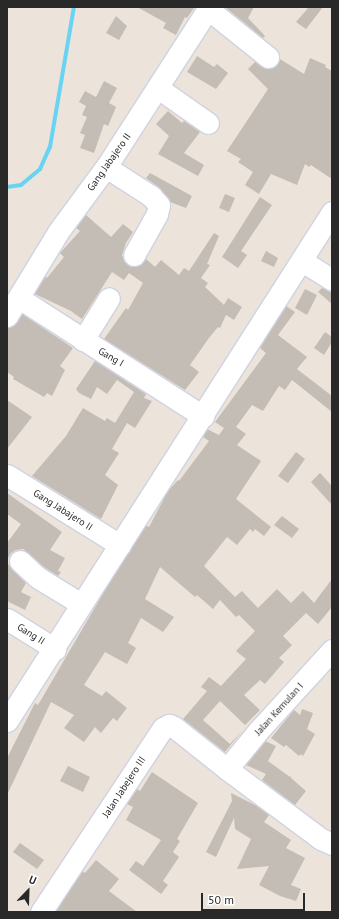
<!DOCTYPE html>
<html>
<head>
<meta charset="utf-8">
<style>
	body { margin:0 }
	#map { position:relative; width:339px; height:919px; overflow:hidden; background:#ece3da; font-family:"PT Sans",sans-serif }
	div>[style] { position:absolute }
	.stream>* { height:4px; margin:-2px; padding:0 2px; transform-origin:2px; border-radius:2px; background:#68d3f2 }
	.building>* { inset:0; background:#c4bdb6 }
	.roads { filter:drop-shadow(1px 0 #cfd3e2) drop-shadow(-1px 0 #cfd3e2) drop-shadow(0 1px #cfd3e2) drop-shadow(0 -1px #cfd3e2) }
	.minor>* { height:21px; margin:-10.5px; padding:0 10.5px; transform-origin:10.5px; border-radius:10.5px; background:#fff }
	span { translate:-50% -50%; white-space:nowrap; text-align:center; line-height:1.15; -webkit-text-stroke:3px #fff; paint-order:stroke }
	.street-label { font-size:10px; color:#292929 }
	.frame { position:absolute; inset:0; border:8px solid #292929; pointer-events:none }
	.north { position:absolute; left:8px; top:871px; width:40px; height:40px; -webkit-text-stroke:3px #fff; paint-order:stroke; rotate:23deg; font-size:11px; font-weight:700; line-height:16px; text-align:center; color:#292929 }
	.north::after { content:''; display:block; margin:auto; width:14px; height:18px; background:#292929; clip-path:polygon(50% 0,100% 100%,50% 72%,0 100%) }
	.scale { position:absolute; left:201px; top:893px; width:104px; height:18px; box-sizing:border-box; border:2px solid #292929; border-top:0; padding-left:5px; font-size:12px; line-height:14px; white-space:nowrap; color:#292929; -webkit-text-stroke:3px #fff; paint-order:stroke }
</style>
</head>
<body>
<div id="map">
	<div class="stream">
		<div style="left:7px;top:187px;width:14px;rotate:-8deg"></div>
		<div style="left:21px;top:185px;width:25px;rotate:-40deg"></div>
		<div style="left:40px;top:169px;width:24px;rotate:-66deg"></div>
		<div style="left:50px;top:147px;width:142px;rotate:-80.3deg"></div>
	</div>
	<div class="building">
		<div style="clip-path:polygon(137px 7px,192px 7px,194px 8px,187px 18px,185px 17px,176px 35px,163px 28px,166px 23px)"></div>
		<div style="clip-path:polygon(225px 7px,254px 7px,248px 18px,265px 36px,263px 38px)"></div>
		<div style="clip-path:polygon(309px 7px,323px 7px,306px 29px,296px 22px)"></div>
		<div style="clip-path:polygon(116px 16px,127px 26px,119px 40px,106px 33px)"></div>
		<div style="clip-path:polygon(197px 56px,214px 67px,217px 64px,228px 73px,216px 89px,187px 72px)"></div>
		<div style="clip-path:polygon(310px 58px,326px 65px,325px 67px,332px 71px,332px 179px,311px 165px,309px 167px,305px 164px,297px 185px,271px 174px,259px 194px,245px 185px,253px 172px,238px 162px,241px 159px,227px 151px,268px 89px,248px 69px,255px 62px,266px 69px,272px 68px,277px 65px,280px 59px,304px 74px)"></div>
		<div style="clip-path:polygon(104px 81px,117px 88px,109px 103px,116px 107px,108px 126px,104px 124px,94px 153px,80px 148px,85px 135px,80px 133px,87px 117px,82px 115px,86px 106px,79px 102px,85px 91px,96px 97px)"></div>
		<div style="clip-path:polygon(168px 111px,182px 123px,184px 121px,200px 132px,184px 153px,204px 165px,198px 176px,158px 154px,169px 136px,156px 124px)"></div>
		<div style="clip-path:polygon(139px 173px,146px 178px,150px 173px,192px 196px,186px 208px,170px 202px,160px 188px)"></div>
		<div style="clip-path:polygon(225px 194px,235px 198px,229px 212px,219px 208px)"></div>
		<div style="clip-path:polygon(260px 197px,272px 205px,241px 251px,247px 255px,238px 268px,222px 257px)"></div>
		<div style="clip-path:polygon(86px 215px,111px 237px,123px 224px,133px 232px,126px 243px,122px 255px,124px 261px,128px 265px,134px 267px,140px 265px,146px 259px,155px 267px,161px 260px,179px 275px,184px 268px,189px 271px,214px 233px,219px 236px,207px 264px,210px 265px,201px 278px,208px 283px,205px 287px,224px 305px,228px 298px,242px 307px,234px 320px,226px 315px,220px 328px,218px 327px,209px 338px,190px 365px,199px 372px,185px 390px,104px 339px,126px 308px,128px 310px,143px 283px,129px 273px,124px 280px,112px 272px,82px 319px,71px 311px,35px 294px,45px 276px,47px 278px,64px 257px,60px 253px,80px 231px,76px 228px)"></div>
		<div style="clip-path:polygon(266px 251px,278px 258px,274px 267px,261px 261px)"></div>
		<div style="clip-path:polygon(322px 288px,332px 292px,332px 304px,318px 292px)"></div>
		<div style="clip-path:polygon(305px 289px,317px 295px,307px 315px,295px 308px)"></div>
		<div style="clip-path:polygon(286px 306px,295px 312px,278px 335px,307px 357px,297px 369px,332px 396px,332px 412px,292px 380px,285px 390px,279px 386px,263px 411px,252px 405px,236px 427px,246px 434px,237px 445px,261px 461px,236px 499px,271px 527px,264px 536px,255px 529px,253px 532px,250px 529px,237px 545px,227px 537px,204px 566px,235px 597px,242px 591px,258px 608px,277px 589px,291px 603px,303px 591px,314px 603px,332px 579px,332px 607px,318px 624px,306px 613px,283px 636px,292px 645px,279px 658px,284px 662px,265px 684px,260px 680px,244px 695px,260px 710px,245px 725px,220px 701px,203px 720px,230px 744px,243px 730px,225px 752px,183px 719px,207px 691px,201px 687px,209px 677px,221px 686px,246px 659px,236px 651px,255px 631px,239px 615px,236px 617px,220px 600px,213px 609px,197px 595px,195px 597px,160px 567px,145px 599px,174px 617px,163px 632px,141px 618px,128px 643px,136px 648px,127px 664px,105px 652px,84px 685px,102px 696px,106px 691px,127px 708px,117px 721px,113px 718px,101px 733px,95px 727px,84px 742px,64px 728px,74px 715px,51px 702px,7px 795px,7px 758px,35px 703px,38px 705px,111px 580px,146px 525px,149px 527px,168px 491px,178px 480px,179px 481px,209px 441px,203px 437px,207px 429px,219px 435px,224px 428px,215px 422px,266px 353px,260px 348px)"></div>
		<div style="clip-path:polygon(22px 314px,73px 348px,60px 366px,65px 370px,52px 396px,47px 393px,44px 397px,13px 379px,14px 377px,7px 372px,7px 328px,13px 326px)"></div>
		<div style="clip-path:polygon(325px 332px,332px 337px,332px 342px,324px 355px,314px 348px)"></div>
		<div style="clip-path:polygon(95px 361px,146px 394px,144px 398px,152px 401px,135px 428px,127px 423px,112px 449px,119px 453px,105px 475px,118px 485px,101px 519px,32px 476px,66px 436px,83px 408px,105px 421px,107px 418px,115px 423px,134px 392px,117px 380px,107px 394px,97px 387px,91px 399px,79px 393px,76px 389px)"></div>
		<div style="clip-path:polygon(7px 400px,32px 417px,7px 449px)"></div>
		<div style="clip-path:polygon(296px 452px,305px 459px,288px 483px,278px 476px)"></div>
		<div style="clip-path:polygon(320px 473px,332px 486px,332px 505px,311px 482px)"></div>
		<div style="clip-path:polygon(7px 493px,62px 532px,50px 550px,65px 558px,58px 571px,61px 572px,58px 576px,44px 567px,23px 549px,16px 550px,11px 553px,8px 558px,8px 564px,12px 569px,26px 583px,21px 592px,31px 597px,25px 610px,7px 601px,7px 543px,21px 524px,7px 514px)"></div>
		<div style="clip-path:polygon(282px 516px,299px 529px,292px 538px,274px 525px)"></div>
		<div style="clip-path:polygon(302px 709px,313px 713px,307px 729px,315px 734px,303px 756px,301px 754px,299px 756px,286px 745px,284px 747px,271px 738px,294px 710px,300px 715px)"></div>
		<div style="clip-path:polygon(265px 741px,276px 746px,268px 761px,290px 777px,291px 776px,291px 778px,306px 791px,295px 805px,262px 780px,266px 774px,246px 765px)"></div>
		<div style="clip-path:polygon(68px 766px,90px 777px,83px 792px,60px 781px)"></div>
		<div style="clip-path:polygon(152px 772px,198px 803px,177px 839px,180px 841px,173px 852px,179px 857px,163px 881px,168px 885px,161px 894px,129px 870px,136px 861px,143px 866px,161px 840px,126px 820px,133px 807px,127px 804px,137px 789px,140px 791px)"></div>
		<div style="clip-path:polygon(231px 793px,255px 805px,269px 815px,264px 822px,291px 840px,286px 848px,305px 858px,291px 885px,301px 889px,296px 901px,280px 896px,259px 885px,269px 866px,237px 869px,251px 839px,235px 829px,234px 818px,216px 857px,206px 852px,232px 801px)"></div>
		<div style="clip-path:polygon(20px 843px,44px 860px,37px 869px,13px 852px)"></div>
		<div style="clip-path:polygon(96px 860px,119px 879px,109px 891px,137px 912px,55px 912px,82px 871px,85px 873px)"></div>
	</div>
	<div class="roads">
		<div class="minor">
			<div style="left:208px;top:9px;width:77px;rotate:38.7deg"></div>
			<div style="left:158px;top:88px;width:61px;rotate:35deg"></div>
			<div style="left:106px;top:167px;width:54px;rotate:32.8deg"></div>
			<div style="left:151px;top:196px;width:12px;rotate:48deg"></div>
			<div style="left:159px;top:205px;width:9px;rotate:103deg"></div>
			<div style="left:157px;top:214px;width:47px;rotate:119.3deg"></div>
			<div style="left:302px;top:261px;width:36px;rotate:32deg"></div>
			<div style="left:19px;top:298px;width:219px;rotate:32.7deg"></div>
			<div style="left:7px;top:316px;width:98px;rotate:-58.7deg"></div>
			<div style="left:58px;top:232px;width:81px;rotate:-53.6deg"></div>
			<div style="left:106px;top:167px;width:190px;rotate:-57.2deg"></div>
			<div style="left:83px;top:340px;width:49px;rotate:-58.2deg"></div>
			<div style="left:7px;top:475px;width:133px;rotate:31.8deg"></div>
			<div style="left:20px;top:561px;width:23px;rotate:43deg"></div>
			<div style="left:37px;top:577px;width:52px;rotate:31.5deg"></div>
			<div style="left:7px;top:619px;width:57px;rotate:32deg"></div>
			<div style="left:7px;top:721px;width:604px;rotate:-57.44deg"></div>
			<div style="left:227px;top:769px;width:49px;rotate:-50.8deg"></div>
			<div style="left:258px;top:731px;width:110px;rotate:-47.6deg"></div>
			<div style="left:41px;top:912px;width:221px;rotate:-56.5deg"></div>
			<div style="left:163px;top:728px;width:7px;rotate:-27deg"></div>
			<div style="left:169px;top:725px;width:5px;rotate:22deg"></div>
			<div style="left:174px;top:727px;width:68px;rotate:38.4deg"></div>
			<div style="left:227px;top:769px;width:117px;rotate:36.7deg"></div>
			<div style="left:321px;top:839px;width:12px;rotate:24deg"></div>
		</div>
	</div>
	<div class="street-label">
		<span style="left:109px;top:162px;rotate:-55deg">Gang Jabajero II</span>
		<span style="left:111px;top:357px;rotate:30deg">Gang I</span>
		<span style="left:63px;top:510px;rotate:32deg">Gang Jabajero II</span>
		<span style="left:31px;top:634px;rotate:32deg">Gang II</span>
		<span style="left:279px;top:709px;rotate:-48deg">Jalan Kemulan I</span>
		<span style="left:124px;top:787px;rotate:-57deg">Jalan Jabejero III</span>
	</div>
	<div class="frame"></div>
	<div class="north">U</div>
	<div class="scale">50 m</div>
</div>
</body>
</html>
